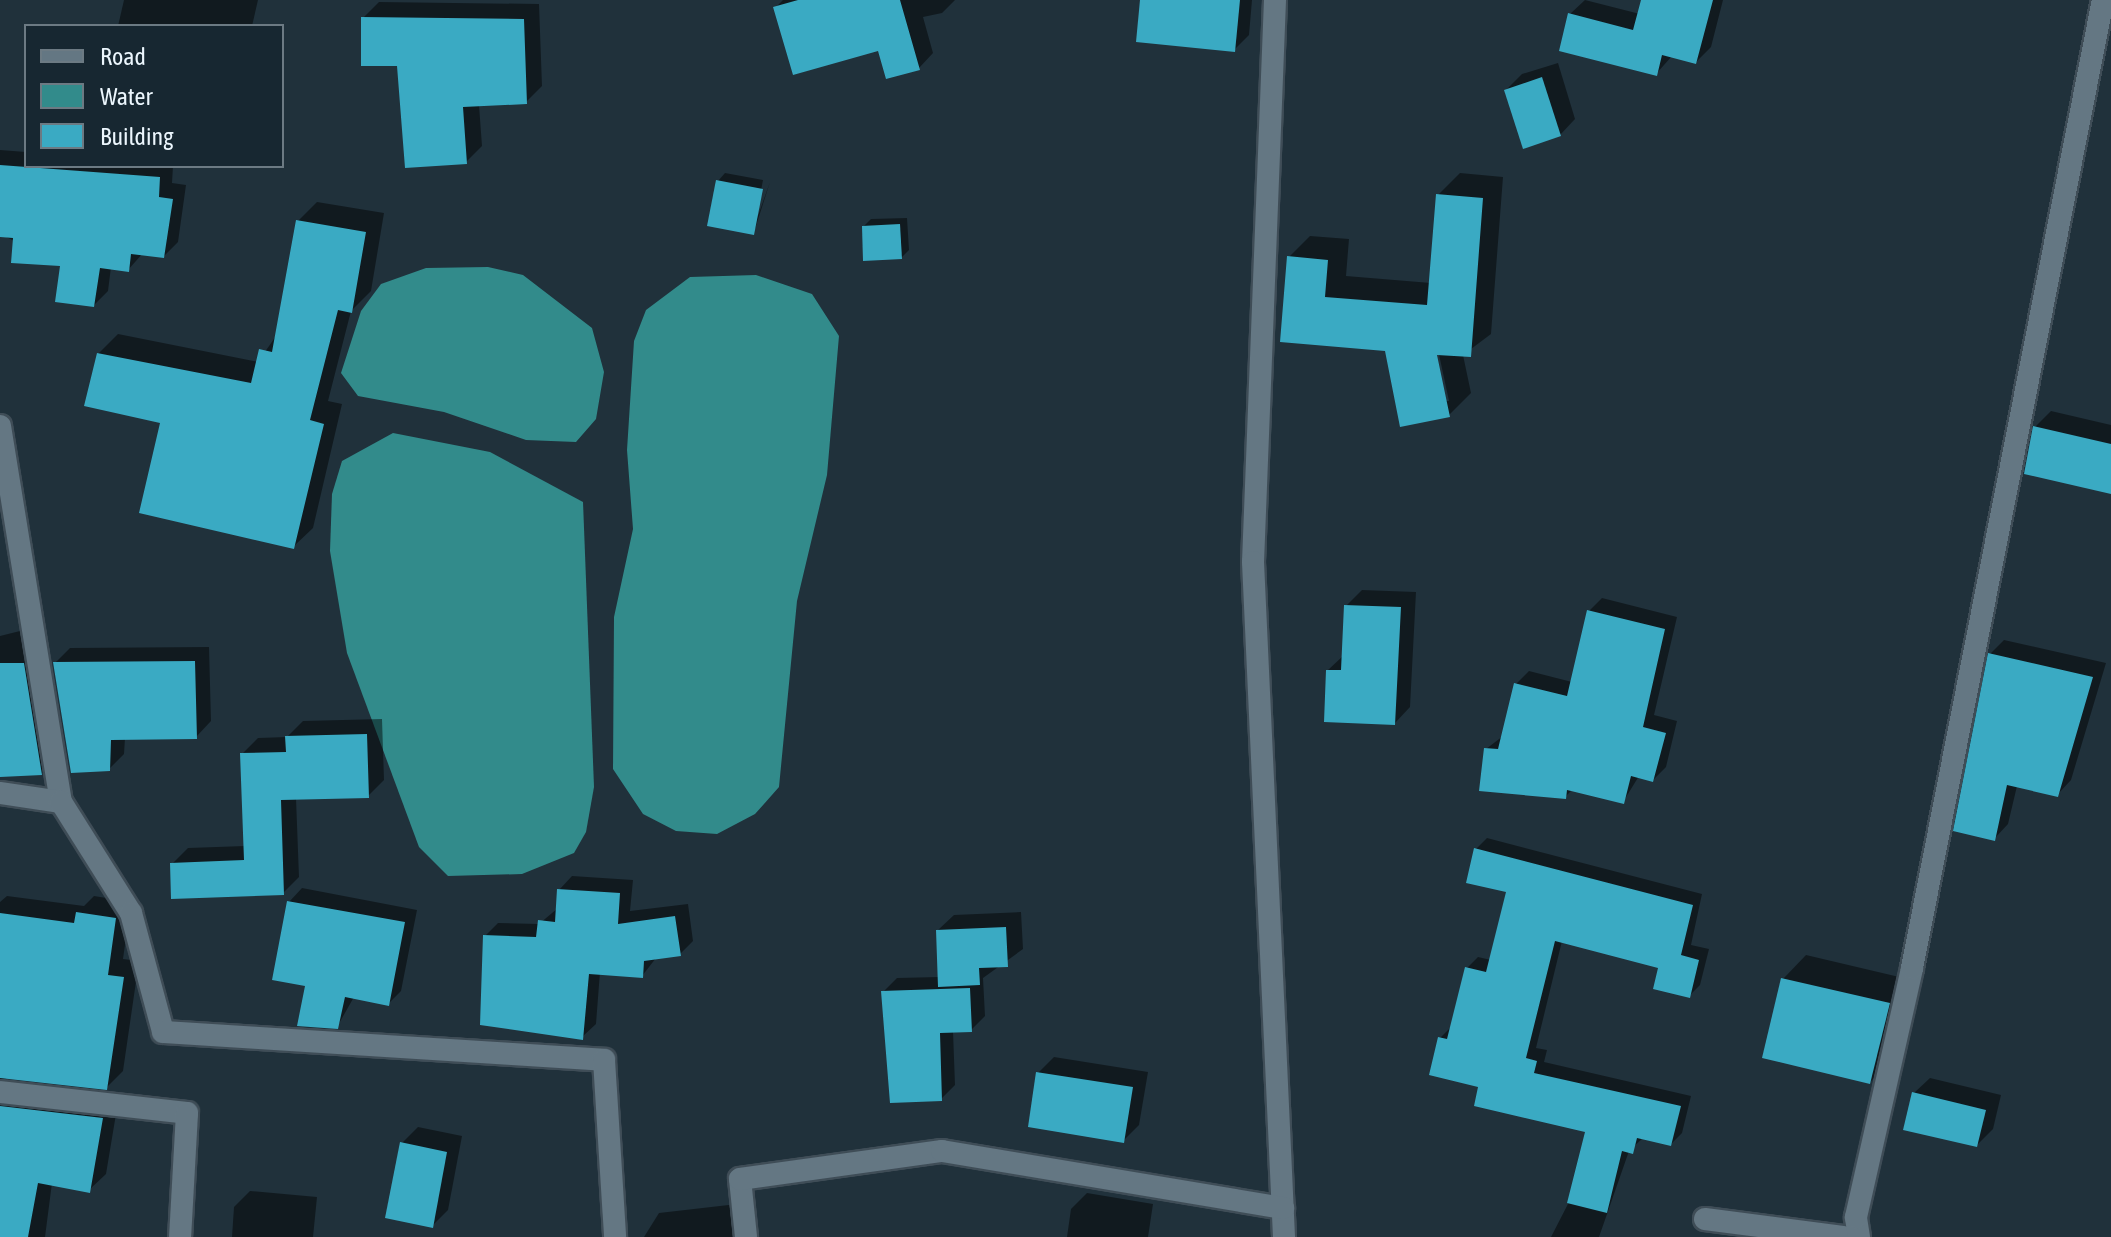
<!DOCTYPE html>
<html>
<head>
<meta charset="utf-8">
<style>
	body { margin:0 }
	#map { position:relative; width:2111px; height:1237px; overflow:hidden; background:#20313b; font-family:"Asap Condensed",sans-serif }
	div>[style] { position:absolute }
	.water>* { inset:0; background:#328b8b }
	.shadow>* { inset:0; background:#0007 }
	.building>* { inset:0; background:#3aaac3 }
	.roads { filter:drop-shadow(2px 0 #3f4d57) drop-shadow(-2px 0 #3f4d57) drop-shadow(0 2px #3f4d57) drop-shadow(0 -2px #3f4d57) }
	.minor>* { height:22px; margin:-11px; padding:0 11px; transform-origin:11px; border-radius:11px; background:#647783 }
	span { translate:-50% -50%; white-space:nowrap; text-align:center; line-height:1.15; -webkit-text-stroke:8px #172731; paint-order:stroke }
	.legend { position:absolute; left:24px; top:24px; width:260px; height:144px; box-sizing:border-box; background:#172731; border:2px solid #6c7a83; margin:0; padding:10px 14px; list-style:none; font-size:24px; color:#ecf6fd }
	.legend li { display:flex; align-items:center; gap:16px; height:40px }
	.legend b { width:40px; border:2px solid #6c7a83 }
</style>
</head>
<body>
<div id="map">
	<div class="water">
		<div style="clip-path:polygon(488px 267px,523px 275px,592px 328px,604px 372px,596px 419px,576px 442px,526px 440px,444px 412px,358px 396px,341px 373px,361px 311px,381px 284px,426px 268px)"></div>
		<div style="clip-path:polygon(756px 275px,812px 294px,839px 336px,827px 475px,797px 601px,779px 787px,755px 814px,717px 834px,676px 831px,643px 814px,613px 769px,614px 617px,633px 529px,627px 450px,634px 341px,646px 310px,690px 277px)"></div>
		<div style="clip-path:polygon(393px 433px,490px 452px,583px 502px,594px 787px,586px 832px,574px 853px,522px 874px,448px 876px,419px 847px,347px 653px,330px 551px,332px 494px,342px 461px)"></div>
	</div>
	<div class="shadow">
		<div style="clip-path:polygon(124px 0,258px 0,252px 26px,118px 26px)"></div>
		<div style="clip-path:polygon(783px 0,955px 0,942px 13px,923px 17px,933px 53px,919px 68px,776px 7px)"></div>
		<div style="clip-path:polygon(1142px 0,1252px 0,1249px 35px,1234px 50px)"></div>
		<div style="clip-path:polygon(1585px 0,1640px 14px,1643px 0,1723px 0,1711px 47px,1696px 62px,1672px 56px,1656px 74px,1570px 14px)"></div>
		<div style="clip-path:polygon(379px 2px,539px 4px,542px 86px,526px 102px,479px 105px,482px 146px,466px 162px,363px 18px)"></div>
		<div style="clip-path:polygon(1558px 63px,1575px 119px,1560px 135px,1506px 90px,1522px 74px)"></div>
		<div style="clip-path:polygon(0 150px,26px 152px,26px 166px,173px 166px,172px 183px,186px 185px,178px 242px,164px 256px,143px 253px,128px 270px,111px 267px,108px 291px,94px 305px,62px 264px,0 234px)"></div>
		<div style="clip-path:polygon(725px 173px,763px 180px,754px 227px,770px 182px,754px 232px,718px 181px)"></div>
		<div style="clip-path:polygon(evenodd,1460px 173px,1503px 177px,1491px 334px,1463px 355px,1471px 393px,1449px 415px,1386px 349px,1282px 341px,1289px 257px,1310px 236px,1349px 239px,1346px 276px,1431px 283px,1438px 195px,1460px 173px,1433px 345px,1437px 345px,1449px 401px,1445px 401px,1433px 345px)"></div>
		<div style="clip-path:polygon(317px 202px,384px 213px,371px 291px,351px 311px,328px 401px,342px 404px,313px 528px,293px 547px,98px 354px,118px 334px,258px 362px,278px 333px,298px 221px)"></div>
		<div style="clip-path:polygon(907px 218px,909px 250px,902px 257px,864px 226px,871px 219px)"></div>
		<div style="clip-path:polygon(2051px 411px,2111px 425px,2111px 492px,2035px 427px)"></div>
		<div style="clip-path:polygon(1362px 590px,1416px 592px,1410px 707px,1395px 723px,1328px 670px,1344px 655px,1346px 606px)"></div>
		<div style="clip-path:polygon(1602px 598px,1677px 617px,1654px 715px,1677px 721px,1666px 767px,1653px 780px,1639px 776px,1623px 802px,1573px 789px,1565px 797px,1486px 749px,1503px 736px,1516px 684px,1529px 671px,1572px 682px,1589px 611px)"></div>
		<div style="clip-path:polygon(32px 628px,54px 760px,42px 773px,0 766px,0 636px)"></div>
		<div style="clip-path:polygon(2004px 640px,2106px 663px,2071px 780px,2057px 795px,2017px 786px,2008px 824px,1994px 839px,1990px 654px)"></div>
		<div style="clip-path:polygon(209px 647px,211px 721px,196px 737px,125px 738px,124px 754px,109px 769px,55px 663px,70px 648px)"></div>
		<div style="clip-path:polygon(382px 719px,384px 780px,368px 796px,296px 798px,299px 877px,283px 893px,172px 864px,188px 848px,245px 846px,242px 754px,258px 738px,287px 737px,303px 721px)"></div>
		<div style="clip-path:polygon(1487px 838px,1702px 894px,1691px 945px,1709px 949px,1700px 985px,1689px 996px,1661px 967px,1562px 941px,1536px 1048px,1547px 1050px,1544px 1062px,1691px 1096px,1682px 1133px,1671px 1144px,1644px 1137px,1629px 1151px,1599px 1237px,1551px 1237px,1569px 1202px,1587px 1131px,1480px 1086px,1440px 1038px,1451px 1027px,1467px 968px,1478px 957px,1491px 960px,1509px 891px,1476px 849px)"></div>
		<div style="clip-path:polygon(572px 876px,633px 880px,630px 911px,688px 904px,693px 941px,680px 954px,656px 958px,642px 976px,600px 972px,596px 1024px,582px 1037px,485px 936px,498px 923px,539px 924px,558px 908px,559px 890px)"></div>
		<div style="clip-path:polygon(302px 888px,417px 910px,401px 991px,388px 1004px,354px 997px,337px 1027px,307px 985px,289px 902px)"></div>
		<div style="clip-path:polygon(7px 896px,84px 906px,94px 896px,131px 902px,123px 959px,139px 961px,123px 1071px,106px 1088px,4px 1076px,15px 1090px,118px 1102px,106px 1174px,89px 1190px,52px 1183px,45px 1237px,0 1237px,0 902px)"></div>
		<div style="clip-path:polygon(1021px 912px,1023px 949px,983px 978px,985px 1016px,971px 1030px,953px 1031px,955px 1085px,941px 1099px,883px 992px,897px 978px,939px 977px,938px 930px,954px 915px)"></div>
		<div style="clip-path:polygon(1806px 955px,1912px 980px,1893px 1059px,1870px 1082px,1783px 979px)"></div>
		<div style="clip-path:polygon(1054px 1057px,1148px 1072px,1139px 1125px,1123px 1141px,1038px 1073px)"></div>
		<div style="clip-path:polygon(1930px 1078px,2001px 1095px,1993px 1129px,1977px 1145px,1914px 1093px)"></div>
		<div style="clip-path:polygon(418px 1127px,462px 1136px,448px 1210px,432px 1226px,402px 1143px)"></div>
		<div style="clip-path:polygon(250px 1191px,317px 1197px,313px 1237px,232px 1237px,234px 1207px)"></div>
		<div style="clip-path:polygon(1087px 1193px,1153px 1204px,1148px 1237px,1067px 1237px,1071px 1209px)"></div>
		<div style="clip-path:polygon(746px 1203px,754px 1237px,644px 1237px,659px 1213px)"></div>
	</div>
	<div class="building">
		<div style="clip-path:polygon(798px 0,900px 0,920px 70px,886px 79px,878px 51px,793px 75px,773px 7px)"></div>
		<div style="clip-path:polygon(1140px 0,1240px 0,1235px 52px,1136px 42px)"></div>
		<div style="clip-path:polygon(1641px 0,1713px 0,1696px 64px,1662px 55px,1657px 76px,1559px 51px,1568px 13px,1633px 30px)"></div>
		<div style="clip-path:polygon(361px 17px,524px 19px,527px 104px,463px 107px,467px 164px,405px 168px,397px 66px,361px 66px)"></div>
		<div style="clip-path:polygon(1542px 77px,1561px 136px,1523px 149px,1504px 90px)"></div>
		<div style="clip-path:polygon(0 165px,160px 177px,159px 197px,173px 199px,164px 258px,131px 254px,129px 272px,100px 268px,94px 307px,55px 302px,60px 266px,11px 263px,13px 238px,0 237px)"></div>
		<div style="clip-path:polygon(716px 180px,763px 189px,754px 235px,707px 226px)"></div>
		<div style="clip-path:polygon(1436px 194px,1483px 198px,1471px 357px,1437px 355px,1450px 417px,1400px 427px,1385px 351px,1280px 342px,1287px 256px,1328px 260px,1325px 297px,1427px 305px)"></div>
		<div style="clip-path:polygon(296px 220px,366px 232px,352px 313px,338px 310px,310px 420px,324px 424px,294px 549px,139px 513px,160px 423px,84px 406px,97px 353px,251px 383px,259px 349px,272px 352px)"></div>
		<div style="clip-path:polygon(900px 224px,902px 259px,863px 261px,862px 226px)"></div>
		<div style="clip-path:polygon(2033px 426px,2111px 444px,2111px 494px,2024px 474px)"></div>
		<div style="clip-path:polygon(1344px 605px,1401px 607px,1395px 725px,1324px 722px,1326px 670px,1341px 670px)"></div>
		<div style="clip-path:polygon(1587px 610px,1665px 629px,1643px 727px,1666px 733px,1653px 782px,1631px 776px,1624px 804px,1567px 790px,1566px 799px,1479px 791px,1484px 748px,1498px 749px,1514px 683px,1567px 696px)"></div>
		<div style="clip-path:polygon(1988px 653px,2093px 677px,2058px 797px,2007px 785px,1995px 841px,1953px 831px)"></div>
		<div style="clip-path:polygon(195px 661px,197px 739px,111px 740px,110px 771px,71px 773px,53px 662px)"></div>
		<div style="clip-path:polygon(0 663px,24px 663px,42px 775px,0 777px)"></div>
		<div style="clip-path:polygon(367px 734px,369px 798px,281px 800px,284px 895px,171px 899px,170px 863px,244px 860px,240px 753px,286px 752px,285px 736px)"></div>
		<div style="clip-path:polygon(1474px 848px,1693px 905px,1681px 955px,1699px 960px,1690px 998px,1653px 989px,1658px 968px,1555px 941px,1526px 1058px,1537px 1061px,1534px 1073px,1681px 1106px,1671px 1146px,1637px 1138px,1633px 1154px,1622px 1151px,1607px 1213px,1567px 1203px,1585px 1132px,1474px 1106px,1478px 1087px,1429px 1075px,1438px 1037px,1447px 1039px,1465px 967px,1486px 972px,1506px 892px,1466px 883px)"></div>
		<div style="clip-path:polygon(557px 889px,620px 893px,618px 924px,675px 916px,681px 956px,644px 961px,643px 978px,589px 974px,583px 1040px,480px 1025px,483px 935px,536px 937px,538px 920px,555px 922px)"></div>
		<div style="clip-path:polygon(287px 901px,405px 922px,389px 1006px,345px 997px,338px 1029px,297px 1026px,305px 986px,272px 980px)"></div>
		<div style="clip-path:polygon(76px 912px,116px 918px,108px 975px,124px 977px,107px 1090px,0 1078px,0 913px,74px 923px)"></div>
		<div style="clip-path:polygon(1006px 927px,1008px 967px,979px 968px,980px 985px,938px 987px,936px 930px)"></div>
		<div style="clip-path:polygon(1781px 978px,1890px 1003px,1870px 1084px,1762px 1058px)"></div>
		<div style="clip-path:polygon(970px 988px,972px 1032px,940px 1033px,942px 1101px,890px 1103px,881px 991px)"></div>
		<div style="clip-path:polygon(1036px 1072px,1133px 1087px,1124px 1143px,1028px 1127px)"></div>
		<div style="clip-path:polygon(1912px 1092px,1986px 1110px,1977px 1147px,1903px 1130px)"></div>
		<div style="clip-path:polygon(0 1106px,103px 1118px,90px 1193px,38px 1183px,28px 1237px,0 1237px)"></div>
		<div style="clip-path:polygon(400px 1142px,447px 1152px,433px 1228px,385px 1218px)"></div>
	</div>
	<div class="roads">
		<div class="minor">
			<div style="left:1275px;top:0;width:562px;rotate:92.24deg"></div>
			<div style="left:1253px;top:562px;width:676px;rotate:87.37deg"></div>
			<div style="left:0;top:426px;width:381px;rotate:80.8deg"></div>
			<div style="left:61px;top:802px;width:62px;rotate:-171.6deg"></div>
			<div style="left:61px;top:802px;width:131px;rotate:57.8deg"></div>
			<div style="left:131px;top:913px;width:123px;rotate:74.9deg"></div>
			<div style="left:163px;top:1032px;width:442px;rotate:3.6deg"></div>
			<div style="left:604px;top:1060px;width:177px;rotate:86.4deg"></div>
			<div style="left:0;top:1092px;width:188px;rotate:6.4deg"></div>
			<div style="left:187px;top:1113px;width:124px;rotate:93.2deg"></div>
			<div style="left:1705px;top:1219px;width:139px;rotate:7.4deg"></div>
			<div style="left:746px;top:1237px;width:58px;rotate:-95.9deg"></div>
			<div style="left:740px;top:1179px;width:204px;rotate:-7.9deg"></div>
			<div style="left:942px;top:1151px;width:346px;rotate:9.5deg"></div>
			<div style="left:1859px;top:1237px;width:20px;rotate:-99deg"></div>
			<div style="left:1856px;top:1217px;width:255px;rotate:-77.3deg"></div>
			<div style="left:1912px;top:968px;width:987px;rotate:-78.84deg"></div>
		</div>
	</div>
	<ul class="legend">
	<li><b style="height:10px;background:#647783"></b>Road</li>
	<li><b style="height:22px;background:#328b8b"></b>Water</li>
	<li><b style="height:22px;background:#3aaac3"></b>Building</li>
	</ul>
</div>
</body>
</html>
